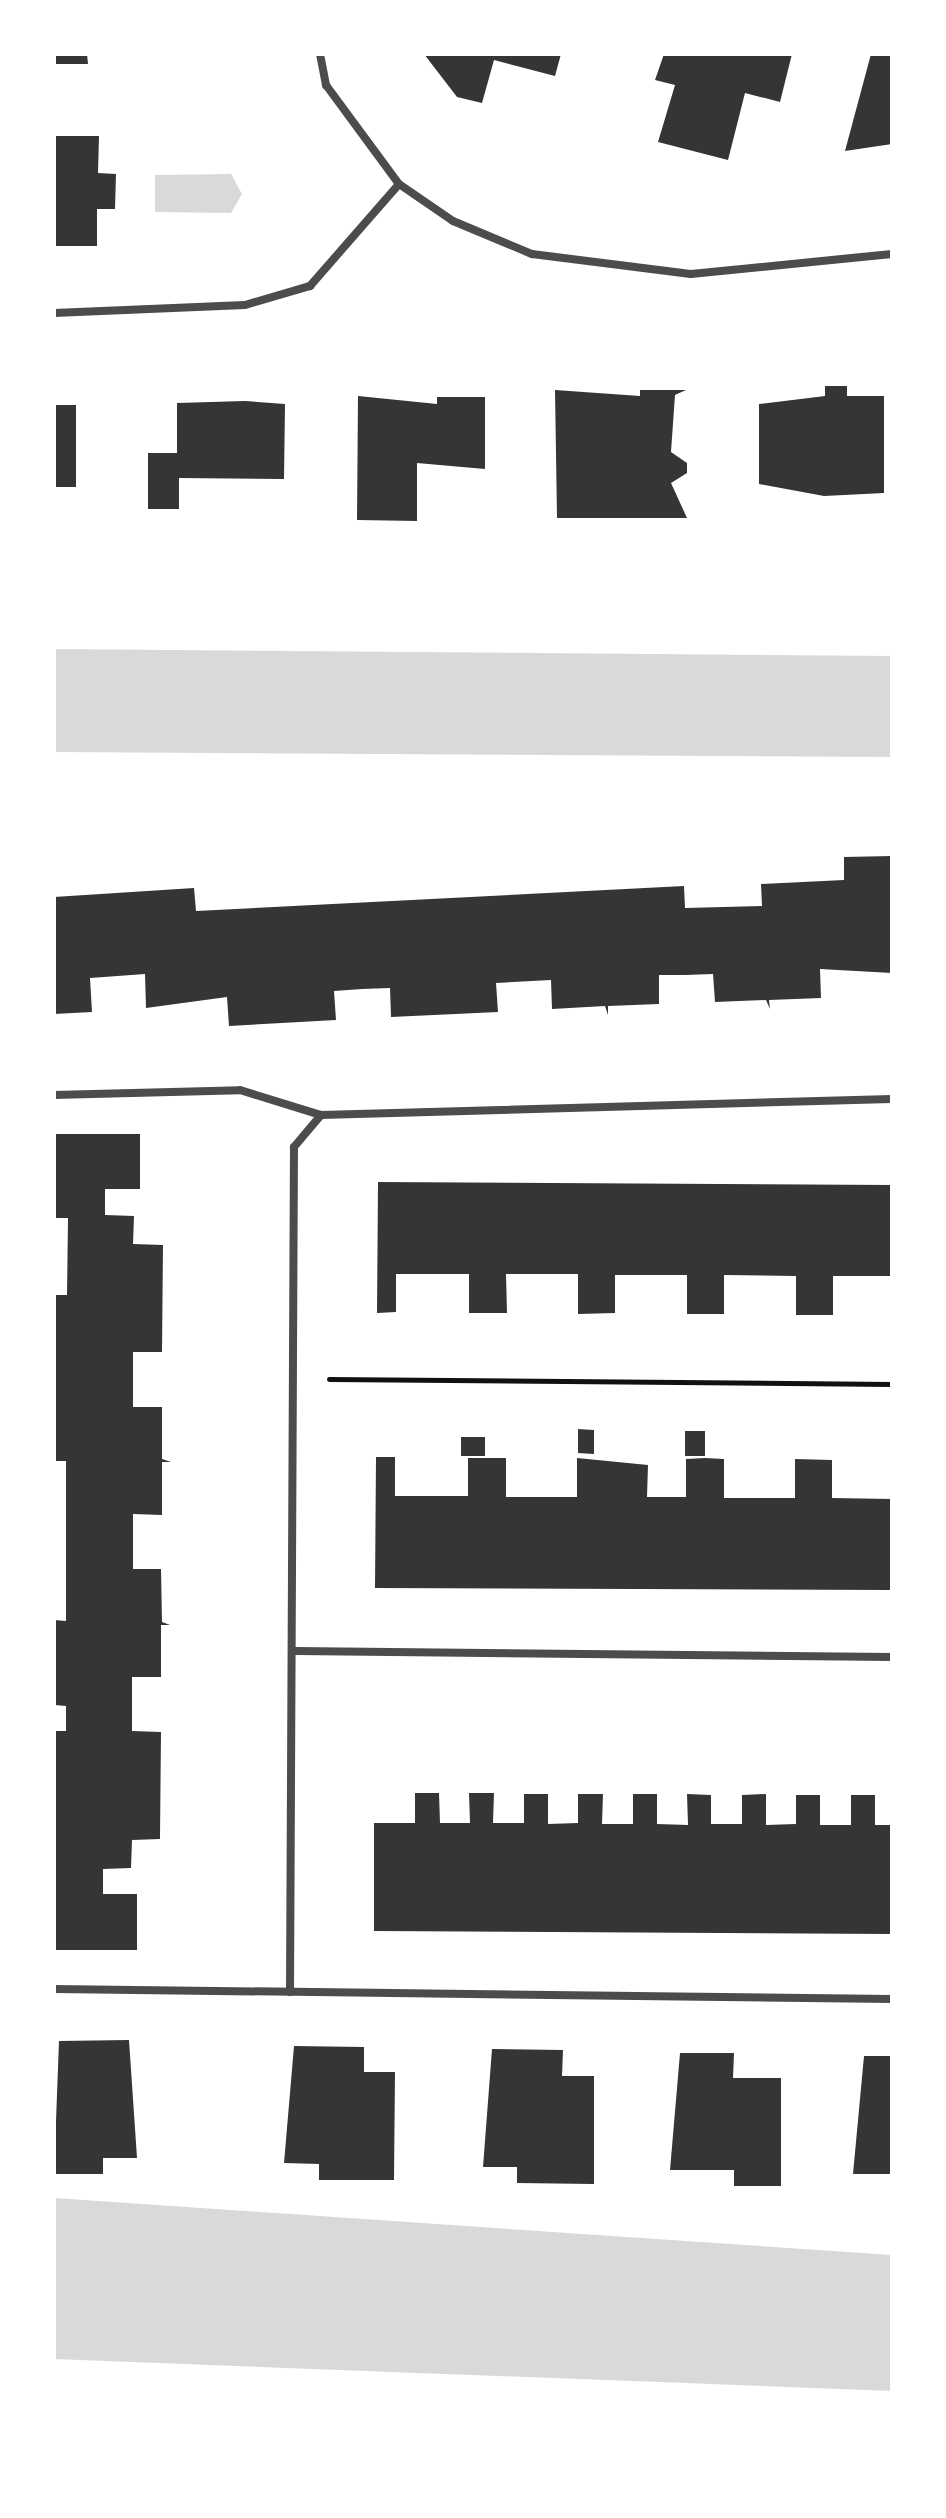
<!DOCTYPE html>
<html>
<head>
<meta charset="utf-8">
<style>
	body { margin:0 }
	#map { position:relative; width:946px; height:2518px; overflow:hidden; background:#fff; font-family:Karla,sans-serif }
	div>[style] { position:absolute }
	.water>* { inset:0; background:#d9d9d9 }
	.building>* { inset:0; background:#353535 }
	.path>* { height:5px; margin:-2.5px; padding:0 2.5px; transform-origin:2.5px; border-radius:2.5px; background:#111 }
	.minor>* { height:8px; margin:-4px; padding:0 4px; transform-origin:4px; border-radius:4px; background:#4c4c4c }
	span { translate:-50% -50%; white-space:nowrap; text-align:center; line-height:1.15; -webkit-text-stroke:6px #fff; paint-order:stroke }
	.frame { position:absolute; inset:0; border:56px solid #fff; pointer-events:none }
</style>
</head>
<body>
<div id="map">
	<div class="water">
		<div style="clip-path:polygon(231px 174px,242px 194px,231px 213px,155px 212px,155px 175px)"></div>
		<div style="clip-path:polygon(54px 649px,892px 656px,892px 757px,54px 752px)"></div>
		<div style="clip-path:polygon(54px 2198px,892px 2255px,892px 2391px,54px 2359px)"></div>
	</div>
	<div class="building">
		<div style="clip-path:polygon(54px 54px,87px 54px,88px 64px,54px 64px)"></div>
		<div style="clip-path:polygon(424px 54px,561px 54px,555px 76px,494px 60px,482px 103px,457px 97px)"></div>
		<div style="clip-path:polygon(664px 54px,792px 54px,780px 102px,745px 93px,728px 160px,658px 142px,675px 85px,655px 80px)"></div>
		<div style="clip-path:polygon(871px 54px,892px 54px,892px 144px,845px 151px)"></div>
		<div style="clip-path:polygon(54px 136px,99px 136px,98px 173px,116px 174px,115px 209px,97px 209px,97px 246px,54px 246px)"></div>
		<div style="clip-path:polygon(825px 386px,847px 386px,847px 396px,884px 396px,884px 493px,824px 496px,759px 484px,759px 404px,825px 396px)"></div>
		<div style="clip-path:polygon(555px 390px,640px 396px,640px 390px,686px 390px,675px 395px,671px 452px,687px 463px,687px 473px,671px 483px,687px 518px,557px 518px)"></div>
		<div style="clip-path:polygon(358px 396px,437px 404px,437px 397px,485px 397px,485px 469px,417px 463px,417px 521px,357px 520px)"></div>
		<div style="clip-path:polygon(245px 401px,285px 404px,284px 479px,179px 478px,179px 509px,148px 509px,148px 453px,177px 453px,177px 403px)"></div>
		<div style="clip-path:polygon(54px 405px,76px 405px,76px 487px,54px 487px)"></div>
		<div style="clip-path:polygon(892px 856px,892px 973px,820px 969px,821px 998px,769px 1000px,770px 1009px,766px 1000px,715px 1002px,713px 974px,685px 975px,659px 975px,659px 1004px,608px 1006px,608px 1015px,605px 1006px,552px 1009px,551px 980px,496px 983px,498px 1012px,391px 1017px,390px 988px,362px 989px,334px 991px,336px 1020px,229px 1026px,227px 997px,146px 1008px,145px 974px,90px 978px,92px 1012px,54px 1014px,54px 897px,194px 888px,196px 911px,684px 886px,685px 908px,762px 906px,761px 884px,844px 880px,844px 857px)"></div>
		<div style="clip-path:polygon(54px 1134px,140px 1134px,140px 1189px,105px 1189px,105px 1215px,134px 1216px,133px 1244px,163px 1245px,162px 1352px,133px 1352px,133px 1407px,162px 1407px,162px 1459px,171px 1462px,162px 1462px,162px 1515px,133px 1514px,133px 1569px,161px 1569px,162px 1622px,170px 1625px,161px 1625px,161px 1677px,132px 1677px,132px 1731px,161px 1732px,160px 1839px,132px 1840px,131px 1868px,103px 1869px,103px 1894px,137px 1894px,137px 1950px,54px 1950px,54px 1731px,66px 1731px,66px 1706px,54px 1705px,54px 1620px,66px 1621px,66px 1461px,54px 1461px,54px 1295px,67px 1295px,68px 1218px,54px 1218px)"></div>
		<div style="clip-path:polygon(378px 1182px,892px 1185px,892px 1276px,833px 1276px,833px 1315px,796px 1315px,796px 1276px,724px 1275px,724px 1314px,687px 1314px,687px 1275px,615px 1275px,615px 1313px,578px 1314px,578px 1274px,506px 1274px,507px 1313px,469px 1313px,469px 1274px,396px 1274px,396px 1312px,377px 1313px)"></div>
		<div style="clip-path:polygon(578px 1429px,594px 1430px,594px 1454px,578px 1453px)"></div>
		<div style="clip-path:polygon(685px 1431px,705px 1431px,705px 1456px,685px 1456px)"></div>
		<div style="clip-path:polygon(461px 1437px,485px 1437px,485px 1456px,461px 1456px)"></div>
		<div style="clip-path:polygon(376px 1457px,395px 1457px,395px 1496px,468px 1496px,468px 1458px,506px 1458px,506px 1497px,577px 1497px,577px 1458px,648px 1465px,647px 1497px,686px 1497px,686px 1459px,705px 1458px,724px 1459px,724px 1498px,795px 1498px,795px 1459px,832px 1460px,832px 1498px,892px 1499px,892px 1590px,375px 1588px)"></div>
		<div style="clip-path:polygon(415px 1793px,439px 1793px,440px 1823px,470px 1823px,469px 1793px,494px 1793px,493px 1823px,524px 1823px,524px 1794px,548px 1794px,548px 1824px,578px 1823px,578px 1794px,603px 1794px,602px 1824px,633px 1824px,633px 1794px,657px 1794px,657px 1824px,688px 1825px,687px 1794px,711px 1795px,711px 1824px,742px 1824px,742px 1795px,766px 1794px,766px 1825px,796px 1824px,796px 1795px,820px 1795px,820px 1825px,851px 1825px,851px 1795px,875px 1795px,875px 1825px,892px 1825px,892px 1934px,374px 1931px,374px 1823px,415px 1823px)"></div>
		<div style="clip-path:polygon(129px 2040px,137px 2158px,103px 2158px,103px 2174px,54px 2174px,59px 2041px)"></div>
		<div style="clip-path:polygon(294px 2046px,364px 2047px,364px 2072px,395px 2072px,394px 2180px,319px 2180px,319px 2164px,284px 2163px)"></div>
		<div style="clip-path:polygon(492px 2049px,563px 2050px,562px 2076px,594px 2076px,594px 2184px,517px 2183px,517px 2167px,483px 2167px)"></div>
		<div style="clip-path:polygon(680px 2053px,734px 2053px,733px 2078px,781px 2078px,781px 2186px,734px 2186px,734px 2170px,670px 2170px)"></div>
		<div style="clip-path:polygon(864px 2056px,892px 2056px,892px 2174px,853px 2174px)"></div>
	</div>
	<div class="path">
		<div style="left:329px;top:1379px;width:563px;rotate:0.51deg"></div>
	</div>
	<div class="minor">
		<div style="left:320px;top:54px;width:32px;rotate:79deg"></div>
		<div style="left:326px;top:85px;width:123px;rotate:53.6deg"></div>
		<div style="left:399px;top:184px;width:65px;rotate:34.4deg"></div>
		<div style="left:453px;top:221px;width:86px;rotate:22.7deg"></div>
		<div style="left:532px;top:254px;width:160px;rotate:7.2deg"></div>
		<div style="left:691px;top:274px;width:202px;rotate:-5.7deg"></div>
		<div style="left:54px;top:313px;width:191px;rotate:-2.4deg"></div>
		<div style="left:245px;top:305px;width:68px;rotate:-16.3deg"></div>
		<div style="left:310px;top:286px;width:135px;rotate:-48.9deg"></div>
		<div style="left:54px;top:1095px;width:186px;rotate:-1.5deg"></div>
		<div style="left:240px;top:1090px;width:85px;rotate:17.2deg"></div>
		<div style="left:295px;top:1651px;width:597px;rotate:0.58deg"></div>
		<div style="left:54px;top:1989px;width:838px;rotate:0.68deg"></div>
		<div style="left:290px;top:1992px;width:845px;rotate:-89.73deg"></div>
		<div style="left:294px;top:1147px;width:42px;rotate:-49.8deg"></div>
		<div style="left:321px;top:1115px;width:571px;rotate:-1.61deg"></div>
	</div>
	<div class="frame"></div>
</div>
</body>
</html>
